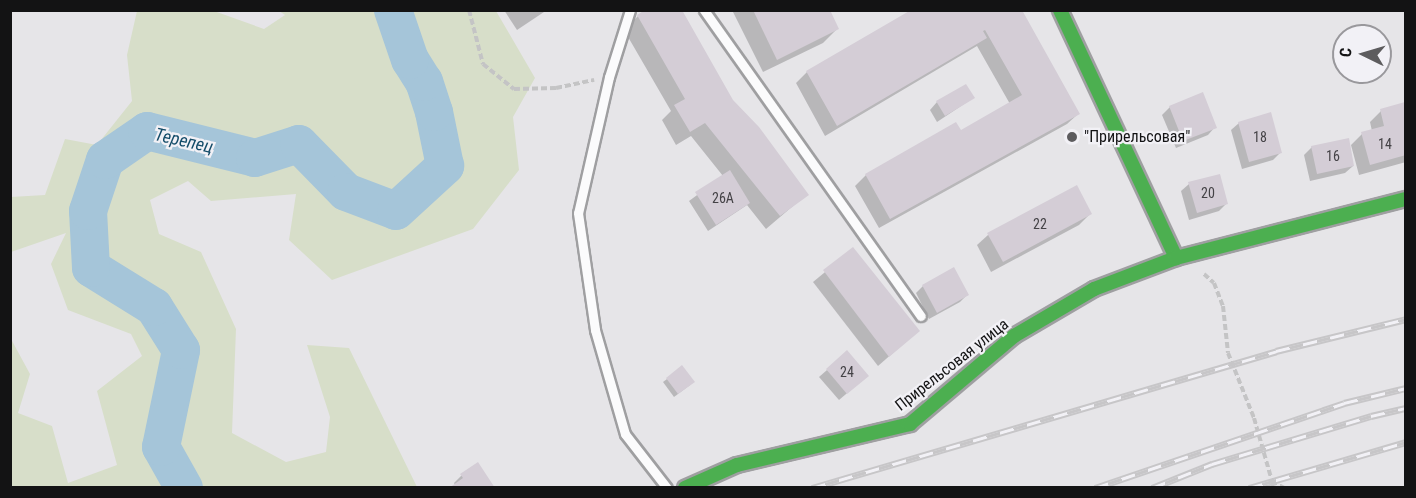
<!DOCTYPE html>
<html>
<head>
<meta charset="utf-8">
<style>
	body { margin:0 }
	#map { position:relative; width:1416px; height:498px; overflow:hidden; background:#e6e5e8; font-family:"Roboto Condensed",sans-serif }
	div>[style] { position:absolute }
	.green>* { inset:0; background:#d7dec9 }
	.shadow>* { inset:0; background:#0003 }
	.river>* { height:38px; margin:-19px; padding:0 19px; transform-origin:19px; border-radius:19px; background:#a5c5d9 }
	.building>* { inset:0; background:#d4cdd6 }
	.path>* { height:4px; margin-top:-2px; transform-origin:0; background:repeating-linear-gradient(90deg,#c4c4c5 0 6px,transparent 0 9px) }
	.roads { filter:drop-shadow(2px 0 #9f9fa1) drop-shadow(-2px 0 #9f9fa1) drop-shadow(0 2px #9f9fa1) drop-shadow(0 -2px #9f9fa1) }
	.lane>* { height:9px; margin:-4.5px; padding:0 4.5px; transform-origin:4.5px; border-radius:4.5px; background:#fbfbfc }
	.fast>* { height:14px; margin:-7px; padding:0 7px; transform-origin:7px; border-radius:7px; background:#4caf50 }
	.rail>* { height:7px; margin-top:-3.5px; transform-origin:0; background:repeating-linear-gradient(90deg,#f2f1f6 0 14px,#c7c6c8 0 28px); box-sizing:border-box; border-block:2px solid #c7c6c8 }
	.dots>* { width:16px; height:16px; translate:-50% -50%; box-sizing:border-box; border:3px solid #f2f1f6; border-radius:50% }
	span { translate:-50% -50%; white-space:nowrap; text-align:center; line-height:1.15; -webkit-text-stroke:4.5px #f2f1f6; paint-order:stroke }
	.number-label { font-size:14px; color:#444246 }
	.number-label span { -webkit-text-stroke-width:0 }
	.poi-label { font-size:16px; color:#131314 }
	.left { translate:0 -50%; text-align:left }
	.street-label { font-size:16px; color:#131314 }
	.water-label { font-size:18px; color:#144c69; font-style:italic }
	.frame { position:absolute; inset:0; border:12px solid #131314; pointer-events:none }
	.north { position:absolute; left:1332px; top:24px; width:60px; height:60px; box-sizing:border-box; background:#f2f1f6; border:2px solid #99989c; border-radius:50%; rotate:275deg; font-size:16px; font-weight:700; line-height:24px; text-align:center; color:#131314 }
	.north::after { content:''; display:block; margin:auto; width:21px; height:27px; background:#5d5c5e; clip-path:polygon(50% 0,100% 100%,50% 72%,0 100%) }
</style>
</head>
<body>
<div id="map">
	<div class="green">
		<div style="clip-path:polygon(102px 11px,214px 11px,264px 29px,285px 15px,279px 11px,496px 11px,535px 78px,513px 117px,519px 170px,473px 229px,332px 280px,289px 240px,296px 194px,211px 201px,188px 181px,150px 200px,159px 234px,201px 252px,236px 329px,232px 433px,286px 462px,326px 452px,330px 417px,307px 345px,349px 348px,417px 487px,11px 487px,11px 339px,30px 374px,18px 413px,52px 426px,68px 483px,117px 465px,97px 391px,142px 356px,131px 334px,68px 310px,51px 264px,66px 233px,11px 252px,11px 197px,45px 195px,65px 139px,97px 145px,132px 101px,127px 55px,137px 11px)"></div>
	</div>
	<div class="shadow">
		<div style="clip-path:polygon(504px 10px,547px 10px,517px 30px)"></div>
		<div style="clip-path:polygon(732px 10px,828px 10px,837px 29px,823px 43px,763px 72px)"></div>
		<div style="clip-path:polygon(1020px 10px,1078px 114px,1067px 124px,879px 228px,855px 186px,866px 175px,960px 132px,1010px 104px,977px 46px,825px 136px,796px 83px,807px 72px)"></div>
		<div style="clip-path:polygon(638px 16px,732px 100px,807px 194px,766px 229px,747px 205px,708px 231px,689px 201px,723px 176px,691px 136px,676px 145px,662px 120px,671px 111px,624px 30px)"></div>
		<div style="clip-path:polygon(973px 98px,937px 122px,930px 110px,937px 102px)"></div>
		<div style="clip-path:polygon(1404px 104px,1406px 162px,1359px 175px,1351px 145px,1362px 134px,1372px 131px,1370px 122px,1381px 111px)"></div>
		<div style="clip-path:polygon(1170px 107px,1215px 127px,1208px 135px,1176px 148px,1162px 115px)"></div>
		<div style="clip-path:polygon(1239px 123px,1281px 152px,1273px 160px,1242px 169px,1231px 130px)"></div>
		<div style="clip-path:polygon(1312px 147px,1353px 166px,1345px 173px,1310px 181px,1304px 155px)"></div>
		<div style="clip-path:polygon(1189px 184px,1226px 204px,1219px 211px,1189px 220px,1181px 191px)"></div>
		<div style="clip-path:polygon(1090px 214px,1079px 225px,991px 272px,977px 245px,988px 235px)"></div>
		<div style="clip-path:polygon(853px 249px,918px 331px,878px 366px,813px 282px)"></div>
		<div style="clip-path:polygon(923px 286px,967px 295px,960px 302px,929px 319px,916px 293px)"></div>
		<div style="clip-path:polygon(827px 370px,859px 383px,839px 400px,819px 377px)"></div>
		<div style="clip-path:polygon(667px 379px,690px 385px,674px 397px,663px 382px)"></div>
		<div style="clip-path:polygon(478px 464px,493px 487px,455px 485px,454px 483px,461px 476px)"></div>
	</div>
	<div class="river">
		<div style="left:184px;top:488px;width:47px;rotate:-119.3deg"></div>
		<div style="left:161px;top:447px;width:99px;rotate:-78.3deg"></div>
		<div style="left:181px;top:350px;width:51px;rotate:-122.1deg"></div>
		<div style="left:154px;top:307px;width:74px;rotate:-148.2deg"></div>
		<div style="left:91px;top:268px;width:57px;rotate:-93deg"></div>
		<div style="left:88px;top:211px;width:54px;rotate:-71.6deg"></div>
		<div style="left:105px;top:160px;width:51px;rotate:-34.6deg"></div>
		<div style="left:147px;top:131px;width:111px;rotate:14deg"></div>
		<div style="left:255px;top:158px;width:46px;rotate:-17.7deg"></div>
		<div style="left:299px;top:144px;width:67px;rotate:45.6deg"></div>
		<div style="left:346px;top:192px;width:53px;rotate:20.8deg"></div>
		<div style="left:396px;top:211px;width:67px;rotate:-42.6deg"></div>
		<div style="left:445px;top:166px;width:55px;rotate:-101.5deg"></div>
		<div style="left:434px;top:112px;width:32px;rotate:-108deg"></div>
		<div style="left:424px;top:82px;width:26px;rotate:-122deg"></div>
		<div style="left:410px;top:60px;width:53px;rotate:-108.8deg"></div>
	</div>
	<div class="building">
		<div style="clip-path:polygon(645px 10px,682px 10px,733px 100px,759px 127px,809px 195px,780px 216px,705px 123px,690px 132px,674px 105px,685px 99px,637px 15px)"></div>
		<div style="clip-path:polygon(753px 10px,830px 10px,839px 29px,777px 60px)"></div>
		<div style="clip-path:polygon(911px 10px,1022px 10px,1080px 114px,890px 219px,865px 174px,956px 122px,961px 130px,1022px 95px,985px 30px,983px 31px,987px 38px,837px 126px,806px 71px)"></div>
		<div style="clip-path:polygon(966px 84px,975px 98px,945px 116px,936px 101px)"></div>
		<div style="clip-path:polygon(1203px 92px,1217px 128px,1183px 141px,1169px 106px)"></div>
		<div style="clip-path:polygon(1405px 102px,1406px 155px,1370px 165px,1361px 132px,1384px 126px,1380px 109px)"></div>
		<div style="clip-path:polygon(1271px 112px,1282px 153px,1249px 162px,1238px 122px)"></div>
		<div style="clip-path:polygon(1349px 138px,1354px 166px,1317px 174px,1311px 146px)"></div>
		<div style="clip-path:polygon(730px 170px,750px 203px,716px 225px,695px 192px)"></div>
		<div style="clip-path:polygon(1220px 174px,1228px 204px,1197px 213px,1188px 182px)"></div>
		<div style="clip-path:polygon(1077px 185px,1092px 214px,1003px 262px,987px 233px)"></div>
		<div style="clip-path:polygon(853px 247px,920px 331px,889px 357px,823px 270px)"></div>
		<div style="clip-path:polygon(954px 267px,969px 295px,937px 313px,922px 285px)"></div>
		<div style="clip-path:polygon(847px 350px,869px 376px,847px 394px,826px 369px)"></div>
		<div style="clip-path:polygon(682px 365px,695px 382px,678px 394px,666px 378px)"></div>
		<div style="clip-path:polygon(478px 462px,495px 488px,449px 488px,463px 478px,460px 474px)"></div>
	</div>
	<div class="path">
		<div style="left:469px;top:10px;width:56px;rotate:75.5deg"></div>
		<div style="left:483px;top:64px;width:40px;rotate:39deg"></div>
		<div style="left:514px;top:89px;width:42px;rotate:-1.4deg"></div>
		<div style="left:556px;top:88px;width:39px;rotate:-12deg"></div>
		<div style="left:1204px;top:274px;width:13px;rotate:42deg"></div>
		<div style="left:1214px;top:283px;width:25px;rotate:69deg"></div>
		<div style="left:1223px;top:306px;width:47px;rotate:83.9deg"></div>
		<div style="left:1228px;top:353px;width:70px;rotate:68.2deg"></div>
		<div style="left:1254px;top:418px;width:66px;rotate:74.1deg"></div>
		<div style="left:1273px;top:488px;width:7px;rotate:-98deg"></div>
		<div style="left:1272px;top:481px;width:14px;rotate:30deg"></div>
	</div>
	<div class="roads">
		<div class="lane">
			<div style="left:630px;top:10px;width:70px;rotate:107.4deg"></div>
			<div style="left:609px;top:77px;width:139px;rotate:102.8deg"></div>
			<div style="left:578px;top:213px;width:118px;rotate:81.7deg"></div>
			<div style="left:595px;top:330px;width:108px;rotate:73.9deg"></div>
			<div style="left:625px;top:434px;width:68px;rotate:52.1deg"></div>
			<div style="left:704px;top:10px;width:375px;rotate:54.7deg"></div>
		</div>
		<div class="fast">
			<div style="left:1060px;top:10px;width:274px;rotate:64.9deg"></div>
			<div style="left:685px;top:488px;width:57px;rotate:-23.9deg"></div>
			<div style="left:737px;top:465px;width:178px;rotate:-13.3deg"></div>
			<div style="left:910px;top:424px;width:136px;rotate:-40.2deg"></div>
			<div style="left:1014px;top:336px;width:93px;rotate:-30.4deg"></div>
			<div style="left:1094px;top:289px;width:88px;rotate:-20.7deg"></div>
			<div style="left:1176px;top:258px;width:237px;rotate:-14.4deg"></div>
		</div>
	</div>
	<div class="rail">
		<div style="left:812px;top:488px;width:484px;rotate:-16.4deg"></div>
		<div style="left:1276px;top:351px;width:134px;rotate:-13.8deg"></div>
		<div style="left:1095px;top:488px;width:263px;rotate:-18.8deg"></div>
		<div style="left:1344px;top:403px;width:64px;rotate:-13.6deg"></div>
		<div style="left:1152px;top:488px;width:65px;rotate:-21.8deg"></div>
		<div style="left:1212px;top:464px;width:166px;rotate:-16.8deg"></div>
		<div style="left:1371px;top:416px;width:36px;rotate:-13deg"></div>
		<div style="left:1249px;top:488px;width:164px;rotate:-16.3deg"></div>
	</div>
	<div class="dots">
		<div style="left:1072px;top:137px;background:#5d5c5e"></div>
	</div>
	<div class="number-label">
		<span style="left:1260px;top:137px">18</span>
		<span style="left:1385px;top:144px">14</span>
		<span style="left:1333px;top:156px">16</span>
		<span style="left:1208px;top:193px">20</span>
		<span style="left:723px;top:198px">26А</span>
		<span style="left:1040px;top:224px">22</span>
		<span style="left:847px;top:372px">24</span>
	</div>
	<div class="poi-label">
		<span class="left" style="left:1084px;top:137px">"Прирельсовая"</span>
	</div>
	<div class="street-label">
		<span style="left:952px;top:365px;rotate:-38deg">Прирельсовая улица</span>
	</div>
	<div class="water-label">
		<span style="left:184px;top:141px;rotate:13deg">Терепец</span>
	</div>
	<div class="frame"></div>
	<div class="north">С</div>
</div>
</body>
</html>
